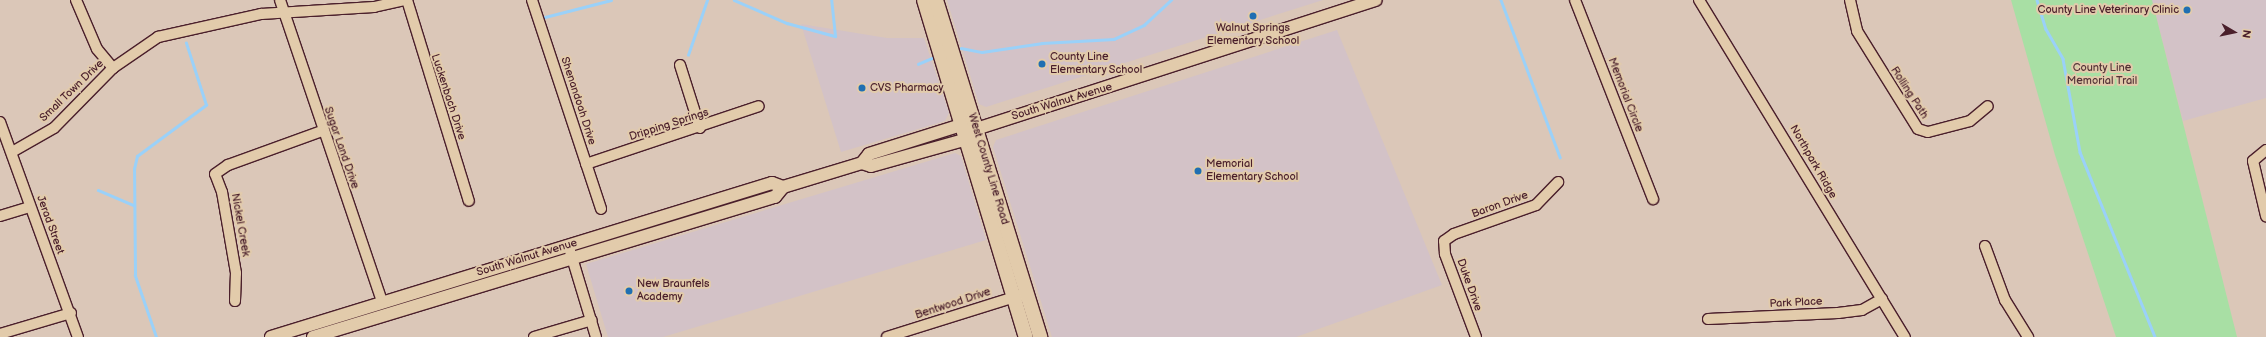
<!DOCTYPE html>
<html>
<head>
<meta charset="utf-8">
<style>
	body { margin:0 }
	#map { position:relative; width:2266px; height:337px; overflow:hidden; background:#dbc7b8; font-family:"Balsamiq Sans",sans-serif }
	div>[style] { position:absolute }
	.built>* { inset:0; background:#d3c2c7 }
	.green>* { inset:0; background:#a8dfa4 }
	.stream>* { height:2.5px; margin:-1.25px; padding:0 1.25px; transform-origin:1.25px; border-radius:1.25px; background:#9ad1f9 }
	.roads { filter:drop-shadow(1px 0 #4a1f2b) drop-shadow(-1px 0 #4a1f2b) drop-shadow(0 1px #4a1f2b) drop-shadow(0 -1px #4a1f2b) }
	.minor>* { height:10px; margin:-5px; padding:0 5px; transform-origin:5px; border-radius:5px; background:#e2cbab }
	.tertiary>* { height:12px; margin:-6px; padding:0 6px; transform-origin:6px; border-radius:6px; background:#e2cbab }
	.secondary>* { height:14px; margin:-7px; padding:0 7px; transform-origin:7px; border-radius:7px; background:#e2cbab }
	.dots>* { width:11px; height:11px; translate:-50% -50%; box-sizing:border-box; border:2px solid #e2cbab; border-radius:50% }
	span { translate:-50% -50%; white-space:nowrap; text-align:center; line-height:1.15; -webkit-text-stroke:4px #e2cbab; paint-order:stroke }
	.poi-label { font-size:11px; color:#4a1f2b }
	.right { translate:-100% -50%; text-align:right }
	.left { translate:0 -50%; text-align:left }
	.park-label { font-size:11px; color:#533237 }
	.street-label { font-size:11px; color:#4a1f2b }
	.north { position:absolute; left:2214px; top:12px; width:40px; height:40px; -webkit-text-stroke:3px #e2cbab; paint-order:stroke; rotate:99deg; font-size:11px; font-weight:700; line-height:16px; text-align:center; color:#4a1f2b }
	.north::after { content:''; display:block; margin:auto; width:14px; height:18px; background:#4a1f2b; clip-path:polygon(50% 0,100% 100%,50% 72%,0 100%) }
</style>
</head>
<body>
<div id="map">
	<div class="built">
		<div style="clip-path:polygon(947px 0,1323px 0,986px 107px,979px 104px)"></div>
		<div style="clip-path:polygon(2152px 0,2266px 0,2266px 98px,2183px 121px)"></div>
		<div style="clip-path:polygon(801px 24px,887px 38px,924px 38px,949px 113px,945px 121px,841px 152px)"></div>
		<div style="clip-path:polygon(1337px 30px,1442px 285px,1296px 337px,1052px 337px,993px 147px,996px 140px)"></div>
		<div style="clip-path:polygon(955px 153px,961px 156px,986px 240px,663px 337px,608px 337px,586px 264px)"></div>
	</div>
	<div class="green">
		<div style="clip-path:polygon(2011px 0,2152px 0,2237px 337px,2116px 337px,2055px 155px)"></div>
	</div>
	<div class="stream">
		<div style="left:734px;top:0;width:58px;rotate:23.5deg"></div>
		<div style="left:787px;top:23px;width:50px;rotate:15.2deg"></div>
		<div style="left:835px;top:36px;width:36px;rotate:-96deg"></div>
		<div style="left:1501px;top:0;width:168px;rotate:69.4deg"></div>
		<div style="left:2037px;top:0;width:30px;rotate:73deg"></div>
		<div style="left:2046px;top:29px;width:34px;rotate:60deg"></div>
		<div style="left:2063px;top:59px;width:95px;rotate:79.6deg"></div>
		<div style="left:2080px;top:152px;width:200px;rotate:67.9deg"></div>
		<div style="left:545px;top:17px;width:68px;rotate:-14.4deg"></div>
		<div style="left:961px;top:48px;width:21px;rotate:11deg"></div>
		<div style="left:982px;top:52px;width:61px;rotate:-8.5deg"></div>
		<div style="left:1042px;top:43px;width:72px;rotate:-3.2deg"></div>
		<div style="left:1114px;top:39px;width:33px;rotate:-25deg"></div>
		<div style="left:1144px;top:25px;width:37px;rotate:-43deg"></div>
		<div style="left:688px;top:55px;width:58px;rotate:-70.9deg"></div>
		<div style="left:918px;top:64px;width:15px;rotate:-23deg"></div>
		<div style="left:98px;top:190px;width:39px;rotate:23deg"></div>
		<div style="left:156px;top:337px;width:65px;rotate:-109deg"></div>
		<div style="left:135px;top:276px;width:107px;rotate:-90.5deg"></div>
		<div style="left:134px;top:169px;width:13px;rotate:-77deg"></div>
		<div style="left:137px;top:156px;width:86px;rotate:-36.5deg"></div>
		<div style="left:206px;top:105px;width:65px;rotate:-107.9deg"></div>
	</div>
	<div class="roads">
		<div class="minor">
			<div style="left:76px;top:0;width:53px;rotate:66.8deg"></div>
			<div style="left:97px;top:49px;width:25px;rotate:50deg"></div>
			<div style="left:280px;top:0;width:319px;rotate:71.3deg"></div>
			<div style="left:407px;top:0;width:210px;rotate:72.9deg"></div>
			<div style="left:532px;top:0;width:220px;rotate:71.7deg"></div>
			<div style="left:1575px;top:0;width:214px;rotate:68.6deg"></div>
			<div style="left:1699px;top:0;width:395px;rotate:58.6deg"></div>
			<div style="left:1850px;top:0;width:32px;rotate:77deg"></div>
			<div style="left:1857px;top:31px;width:115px;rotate:58.1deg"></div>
			<div style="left:1918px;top:129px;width:10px;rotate:17deg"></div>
			<div style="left:1928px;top:132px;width:43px;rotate:-14.7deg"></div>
			<div style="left:1970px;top:121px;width:23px;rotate:-40deg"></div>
			<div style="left:680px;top:65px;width:66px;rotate:72.4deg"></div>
			<div style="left:0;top:122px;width:229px;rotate:70.1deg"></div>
			<div style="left:2266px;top:150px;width:17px;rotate:140deg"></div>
			<div style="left:2253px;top:161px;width:57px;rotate:76.7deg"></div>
			<div style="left:12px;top:152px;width:48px;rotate:-29.7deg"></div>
			<div style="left:54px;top:128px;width:84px;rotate:-45.5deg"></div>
			<div style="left:113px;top:68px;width:55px;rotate:-34.6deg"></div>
			<div style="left:158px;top:37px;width:106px;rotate:-12.6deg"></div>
			<div style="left:261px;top:14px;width:113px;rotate:-3.5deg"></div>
			<div style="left:374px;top:7px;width:31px;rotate:-13deg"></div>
			<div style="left:586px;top:164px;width:182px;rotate:-18.5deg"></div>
			<div style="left:0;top:216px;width:31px;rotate:-17deg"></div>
			<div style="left:1985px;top:246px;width:58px;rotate:69.7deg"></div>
			<div style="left:2005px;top:300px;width:44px;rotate:58.1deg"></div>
			<div style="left:570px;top:251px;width:90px;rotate:73.2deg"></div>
			<div style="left:235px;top:301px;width:28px;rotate:-88deg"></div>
			<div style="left:236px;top:273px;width:82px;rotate:-99.8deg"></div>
			<div style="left:222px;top:192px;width:19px;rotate:-111deg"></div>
			<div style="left:215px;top:174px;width:16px;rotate:-35deg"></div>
			<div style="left:228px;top:165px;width:100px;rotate:-19.9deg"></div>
			<div style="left:1708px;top:319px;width:130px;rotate:-2.6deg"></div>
			<div style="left:1838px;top:313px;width:24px;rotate:-7deg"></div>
			<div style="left:1862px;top:310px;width:23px;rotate:-29deg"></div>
			<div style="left:0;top:334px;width:74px;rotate:-16.5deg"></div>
			<div style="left:534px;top:337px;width:60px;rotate:-16.3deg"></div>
			<div style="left:887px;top:337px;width:140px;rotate:-17.4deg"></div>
			<div style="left:1476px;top:337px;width:89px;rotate:-110.5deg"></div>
			<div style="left:1445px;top:254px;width:13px;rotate:-94deg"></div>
			<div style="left:1444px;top:241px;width:12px;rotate:-35deg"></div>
			<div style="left:1454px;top:234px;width:87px;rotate:-19.5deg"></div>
			<div style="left:1536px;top:205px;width:32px;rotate:-46deg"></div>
		</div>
		<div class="tertiary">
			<div style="left:862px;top:163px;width:11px;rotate:-52deg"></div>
			<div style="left:869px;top:154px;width:100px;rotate:-17.5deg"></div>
			<div style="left:964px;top:124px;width:5px;rotate:22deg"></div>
			<div style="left:271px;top:337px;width:524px;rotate:-17.09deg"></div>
			<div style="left:772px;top:183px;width:12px;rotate:20deg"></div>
			<div style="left:313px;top:337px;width:483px;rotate:-16.9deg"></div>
			<div style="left:775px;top:197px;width:13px;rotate:-51deg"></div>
			<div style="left:783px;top:187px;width:83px;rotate:-16.9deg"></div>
			<div style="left:862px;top:163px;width:9px;rotate:18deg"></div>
			<div style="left:871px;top:166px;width:101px;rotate:-15.6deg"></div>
			<div style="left:968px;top:139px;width:13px;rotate:-51deg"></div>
			<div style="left:976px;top:129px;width:420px;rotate:-17.9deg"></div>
		</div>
		<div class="secondary">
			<div style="left:924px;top:0;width:352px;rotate:73.2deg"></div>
			<div style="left:936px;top:0;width:353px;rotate:72.8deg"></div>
		</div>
	</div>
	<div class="dots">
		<div style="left:2187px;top:10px;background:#1f6fb2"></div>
		<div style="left:1253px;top:16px;background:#1f6fb2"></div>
		<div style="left:1042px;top:64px;background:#1f6fb2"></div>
		<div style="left:862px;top:88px;background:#1f6fb2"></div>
		<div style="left:1198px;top:171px;background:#1f6fb2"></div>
		<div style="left:629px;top:291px;background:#1f6fb2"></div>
	</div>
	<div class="poi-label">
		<span class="right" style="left:2179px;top:10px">County Line Veterinary Clinic</span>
		<span style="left:1253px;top:35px">Walnut Springs<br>Elementary School</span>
		<span class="left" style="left:1050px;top:64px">County Line<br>Elementary School</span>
		<span class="left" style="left:870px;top:88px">CVS Pharmacy</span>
		<span class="left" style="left:1206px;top:171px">Memorial<br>Elementary School</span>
		<span class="left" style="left:637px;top:291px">New Braunfels<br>Academy</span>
	</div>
	<div class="park-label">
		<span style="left:2102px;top:75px">County Line<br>Memorial Trail</span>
	</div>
	<div class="street-label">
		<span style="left:72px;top:91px;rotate:-44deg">Small Town Drive</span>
		<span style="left:1909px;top:93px;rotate:57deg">Rolling Path</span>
		<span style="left:1625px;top:95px;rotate:69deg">Memorial Circle</span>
		<span style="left:448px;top:97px;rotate:72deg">Luckenbach Drive</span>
		<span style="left:578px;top:101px;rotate:72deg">Shenandoah Drive</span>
		<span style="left:1062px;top:102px;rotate:-17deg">South Walnut Avenue</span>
		<span style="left:669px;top:125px;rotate:-18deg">Dripping Springs</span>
		<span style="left:341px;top:148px;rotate:71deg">Sugar Land Drive</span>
		<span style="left:1813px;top:162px;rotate:60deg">Northpark Ridge</span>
		<span style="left:988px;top:169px;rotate:73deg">West County Line Road</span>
		<span style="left:1500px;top:205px;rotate:-20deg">Baron Drive</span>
		<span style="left:50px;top:225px;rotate:70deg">Jerad Street</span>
		<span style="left:240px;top:225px;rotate:80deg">Nickel Creek</span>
		<span style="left:527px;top:258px;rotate:-17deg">South Walnut Avenue</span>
		<span style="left:1469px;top:285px;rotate:70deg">Duke Drive</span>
		<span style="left:1796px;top:303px;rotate:-3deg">Park Place</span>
		<span style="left:953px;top:304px;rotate:-18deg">Bentwood Drive</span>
	</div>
	<div class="north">N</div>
</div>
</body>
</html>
